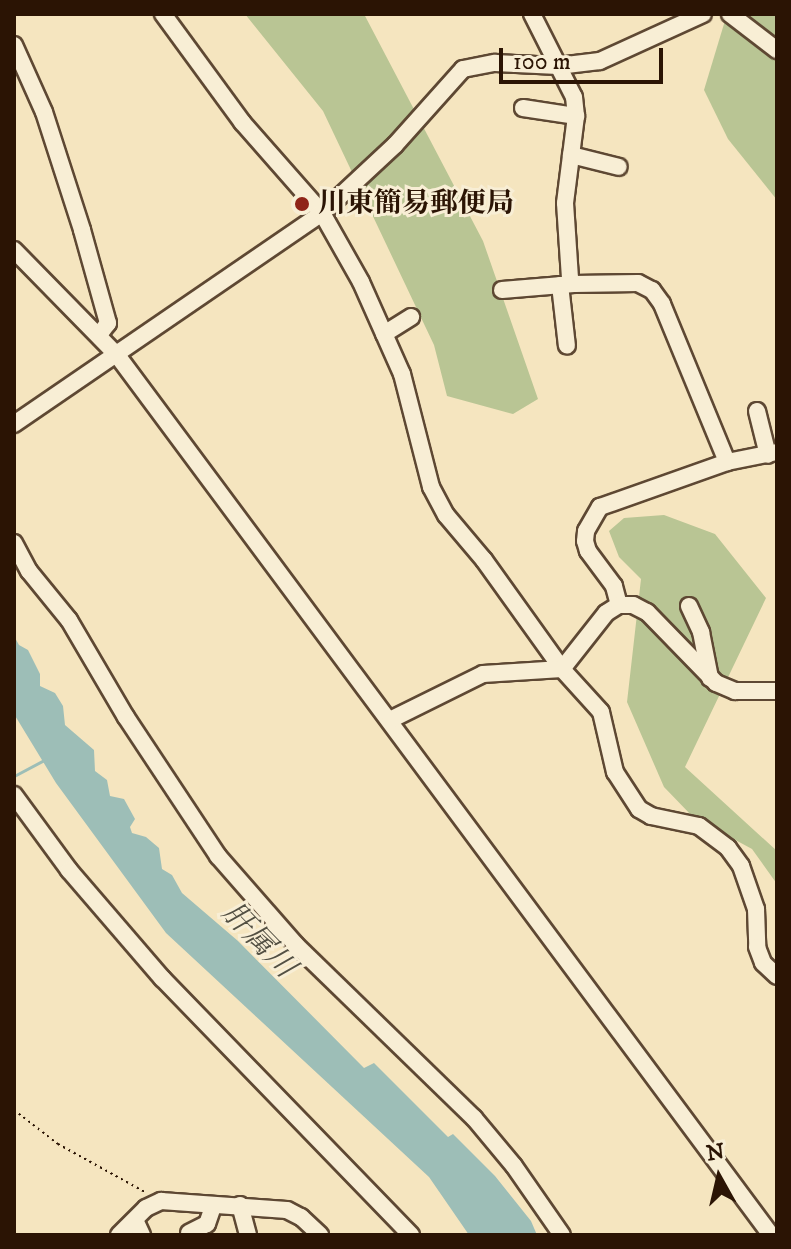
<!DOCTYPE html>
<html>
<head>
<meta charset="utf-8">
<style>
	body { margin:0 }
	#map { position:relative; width:791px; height:1249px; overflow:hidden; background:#f5e5bf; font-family:"IM FELL DW Pica","Noto Serif JP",serif }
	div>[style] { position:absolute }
	.green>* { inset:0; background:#b9c594 }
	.water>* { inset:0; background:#9dbeb7 }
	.stream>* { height:3px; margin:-1.5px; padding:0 1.5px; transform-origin:1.5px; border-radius:1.5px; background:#9dbeb7 }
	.path>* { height:2px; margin-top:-1px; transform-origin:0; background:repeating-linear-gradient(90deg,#2b1404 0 2px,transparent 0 6px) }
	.roads { filter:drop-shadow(2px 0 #5e4833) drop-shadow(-2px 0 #5e4833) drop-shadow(0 2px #5e4833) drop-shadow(0 -2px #5e4833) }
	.minor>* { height:16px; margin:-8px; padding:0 8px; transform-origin:8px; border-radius:8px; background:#f8eed5 }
	.dots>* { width:22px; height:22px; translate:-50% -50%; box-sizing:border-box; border:4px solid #f8eed5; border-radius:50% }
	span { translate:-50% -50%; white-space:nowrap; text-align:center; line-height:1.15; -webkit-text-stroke:6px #f8eed5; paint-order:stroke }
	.poi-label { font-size:28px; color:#2b1404; font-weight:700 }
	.left { translate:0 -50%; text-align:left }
	.water-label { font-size:30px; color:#535043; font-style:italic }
	.frame { position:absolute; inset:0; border:16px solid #2b1404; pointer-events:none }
	.north { position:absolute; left:679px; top:1137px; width:80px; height:80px; -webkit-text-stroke:6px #f8eed5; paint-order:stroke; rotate:352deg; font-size:22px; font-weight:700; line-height:32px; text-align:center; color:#2b1404 }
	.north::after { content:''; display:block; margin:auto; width:28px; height:36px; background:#2b1404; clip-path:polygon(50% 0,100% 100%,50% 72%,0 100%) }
	.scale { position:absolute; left:499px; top:48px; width:164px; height:36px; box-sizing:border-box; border:4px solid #2b1404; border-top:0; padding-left:10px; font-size:24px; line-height:28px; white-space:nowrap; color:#2b1404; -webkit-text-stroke:6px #f8eed5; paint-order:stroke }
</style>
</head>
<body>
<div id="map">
	<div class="green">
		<div style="clip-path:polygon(245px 14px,364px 14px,483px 241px,538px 399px,513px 414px,447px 396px,434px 345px,323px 111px)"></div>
		<div style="clip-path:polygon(727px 14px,777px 14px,777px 200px,728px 139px,704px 90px)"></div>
		<div style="clip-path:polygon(664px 515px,715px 534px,766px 598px,685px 767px,777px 851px,777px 884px,752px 849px,693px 817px,664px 787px,627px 702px,641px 579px,619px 557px,609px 531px,624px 518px)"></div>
	</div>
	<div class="water">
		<div style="clip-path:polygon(14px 636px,19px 645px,28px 650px,40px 674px,40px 686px,55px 693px,63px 706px,65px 725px,94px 750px,95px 771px,107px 780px,110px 796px,124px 799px,135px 819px,130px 827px,132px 833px,146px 837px,159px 848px,162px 869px,172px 875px,182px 893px,238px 941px,364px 1068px,374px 1063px,448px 1137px,453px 1134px,495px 1176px,531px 1221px,537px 1235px,469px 1235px,429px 1177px,166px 933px,56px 783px,14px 714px)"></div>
	</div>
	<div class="stream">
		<div style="left:14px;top:776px;width:36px;rotate:-28deg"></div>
	</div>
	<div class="path">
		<div style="left:14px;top:1110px;width:56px;rotate:37.7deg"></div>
		<div style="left:58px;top:1144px;width:99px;rotate:28.9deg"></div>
	</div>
	<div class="roads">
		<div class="minor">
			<div style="left:163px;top:14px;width:134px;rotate:53.8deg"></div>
			<div style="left:242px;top:122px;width:121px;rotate:48.7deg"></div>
			<div style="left:322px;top:213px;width:79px;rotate:60.5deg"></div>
			<div style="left:361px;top:282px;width:101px;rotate:66deg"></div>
			<div style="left:402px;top:374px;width:117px;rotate:75.6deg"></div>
			<div style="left:431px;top:487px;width:32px;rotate:62deg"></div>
			<div style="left:446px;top:515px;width:59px;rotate:49.8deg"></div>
			<div style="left:484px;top:560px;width:134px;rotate:54.4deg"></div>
			<div style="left:562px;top:669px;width:58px;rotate:47.8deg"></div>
			<div style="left:601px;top:712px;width:62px;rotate:76.9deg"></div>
			<div style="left:615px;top:772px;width:44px;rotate:57deg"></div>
			<div style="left:639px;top:809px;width:14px;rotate:30deg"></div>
			<div style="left:651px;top:816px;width:49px;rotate:11.8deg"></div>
			<div style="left:699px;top:826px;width:36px;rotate:37deg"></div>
			<div style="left:728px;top:848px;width:22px;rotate:54deg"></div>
			<div style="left:741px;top:866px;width:46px;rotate:70.8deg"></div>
			<div style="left:756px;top:909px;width:38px;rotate:88deg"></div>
			<div style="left:757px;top:947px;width:17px;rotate:69deg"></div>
			<div style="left:763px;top:963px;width:19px;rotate:43deg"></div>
			<div style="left:532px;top:14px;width:93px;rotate:63.2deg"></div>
			<div style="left:574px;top:97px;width:19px;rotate:84deg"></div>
			<div style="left:576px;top:116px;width:88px;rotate:97.2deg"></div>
			<div style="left:565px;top:203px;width:76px;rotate:86.2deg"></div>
			<div style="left:570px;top:279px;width:6px;rotate:51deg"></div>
			<div style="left:574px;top:284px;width:64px;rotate:-0.9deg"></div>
			<div style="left:638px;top:283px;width:16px;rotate:27deg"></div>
			<div style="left:652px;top:290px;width:17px;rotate:54deg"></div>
			<div style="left:662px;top:304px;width:171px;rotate:67.6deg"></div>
			<div style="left:730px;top:14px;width:59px;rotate:37.5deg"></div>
			<div style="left:14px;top:45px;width:73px;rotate:65.9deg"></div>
			<div style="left:44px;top:112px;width:124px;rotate:72.1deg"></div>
			<div style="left:82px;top:230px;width:97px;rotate:74.4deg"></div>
			<div style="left:108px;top:323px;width:15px;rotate:127deg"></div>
			<div style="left:523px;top:108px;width:54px;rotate:8.6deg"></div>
			<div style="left:571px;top:155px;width:49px;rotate:14deg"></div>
			<div style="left:14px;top:250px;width:147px;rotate:45.6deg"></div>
			<div style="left:117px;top:355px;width:1096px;rotate:53.38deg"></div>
			<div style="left:560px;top:285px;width:61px;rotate:83.5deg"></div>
			<div style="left:502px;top:290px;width:72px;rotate:-4.8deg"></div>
			<div style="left:384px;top:334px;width:32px;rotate:-32deg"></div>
			<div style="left:757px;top:411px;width:45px;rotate:76deg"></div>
			<div style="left:14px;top:424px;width:373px;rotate:-34.4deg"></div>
			<div style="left:322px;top:213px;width:100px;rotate:-43deg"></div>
			<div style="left:395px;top:145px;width:102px;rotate:-48.2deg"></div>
			<div style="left:463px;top:69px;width:33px;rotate:-11deg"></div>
			<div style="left:495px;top:63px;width:63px;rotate:2.7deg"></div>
			<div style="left:558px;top:66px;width:42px;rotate:-6.8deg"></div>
			<div style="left:600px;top:61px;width:113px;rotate:-24.5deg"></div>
			<div style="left:14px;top:543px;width:32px;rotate:62deg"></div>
			<div style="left:29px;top:571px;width:63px;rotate:50.8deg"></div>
			<div style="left:69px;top:620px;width:113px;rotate:59.6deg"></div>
			<div style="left:126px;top:717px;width:167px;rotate:56.5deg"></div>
			<div style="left:218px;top:856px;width:118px;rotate:48.8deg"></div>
			<div style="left:296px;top:945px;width:248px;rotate:44.2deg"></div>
			<div style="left:474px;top:1118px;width:62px;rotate:50.2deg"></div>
			<div style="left:514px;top:1166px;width:84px;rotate:55.2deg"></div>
			<div style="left:619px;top:605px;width:20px;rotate:-105deg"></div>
			<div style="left:614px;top:586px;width:44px;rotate:-126.6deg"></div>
			<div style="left:588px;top:551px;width:10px;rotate:-107deg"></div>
			<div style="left:585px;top:541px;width:10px;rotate:-84deg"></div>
			<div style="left:586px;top:531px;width:28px;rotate:-60deg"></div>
			<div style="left:600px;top:507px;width:135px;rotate:-19.5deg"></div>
			<div style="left:727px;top:462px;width:51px;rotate:-11.3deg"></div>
			<div style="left:689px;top:606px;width:29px;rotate:65deg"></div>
			<div style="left:701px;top:632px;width:47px;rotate:78.9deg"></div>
			<div style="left:390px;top:720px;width:104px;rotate:-26.3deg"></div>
			<div style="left:483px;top:674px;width:79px;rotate:-3.6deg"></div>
			<div style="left:562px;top:669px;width:71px;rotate:-51.8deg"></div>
			<div style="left:606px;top:613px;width:15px;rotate:-32deg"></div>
			<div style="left:619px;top:605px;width:14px"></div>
			<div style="left:633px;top:605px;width:16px;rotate:27deg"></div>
			<div style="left:647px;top:612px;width:99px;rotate:45.8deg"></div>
			<div style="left:716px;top:683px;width:21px;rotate:23deg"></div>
			<div style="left:735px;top:691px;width:42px"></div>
			<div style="left:14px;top:795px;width:93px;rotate:53.7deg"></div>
			<div style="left:69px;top:870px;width:143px;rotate:49.3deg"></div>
			<div style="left:162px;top:978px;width:358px;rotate:45.9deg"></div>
			<div style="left:240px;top:1205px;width:31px;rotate:75deg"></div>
			<div style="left:135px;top:1220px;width:17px;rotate:65deg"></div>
			<div style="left:189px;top:1233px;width:20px;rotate:-27deg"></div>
			<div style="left:207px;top:1224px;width:18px;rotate:-71deg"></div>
			<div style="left:119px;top:1235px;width:38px;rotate:-45deg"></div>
			<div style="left:146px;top:1208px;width:17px;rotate:-25deg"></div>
			<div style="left:161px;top:1201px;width:126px;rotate:4.1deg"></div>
			<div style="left:287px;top:1210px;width:16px;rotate:27deg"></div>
			<div style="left:301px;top:1217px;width:26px;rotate:43deg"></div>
		</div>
	</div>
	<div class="dots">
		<div style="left:302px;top:204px;background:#8f2418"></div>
	</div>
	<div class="poi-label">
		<span class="left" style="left:318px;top:204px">川東簡易郵便局</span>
	</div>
	<div class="water-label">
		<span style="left:258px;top:941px;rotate:46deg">肝属川</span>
	</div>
	<div class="frame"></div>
	<div class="north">N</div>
	<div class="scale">100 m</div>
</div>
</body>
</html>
